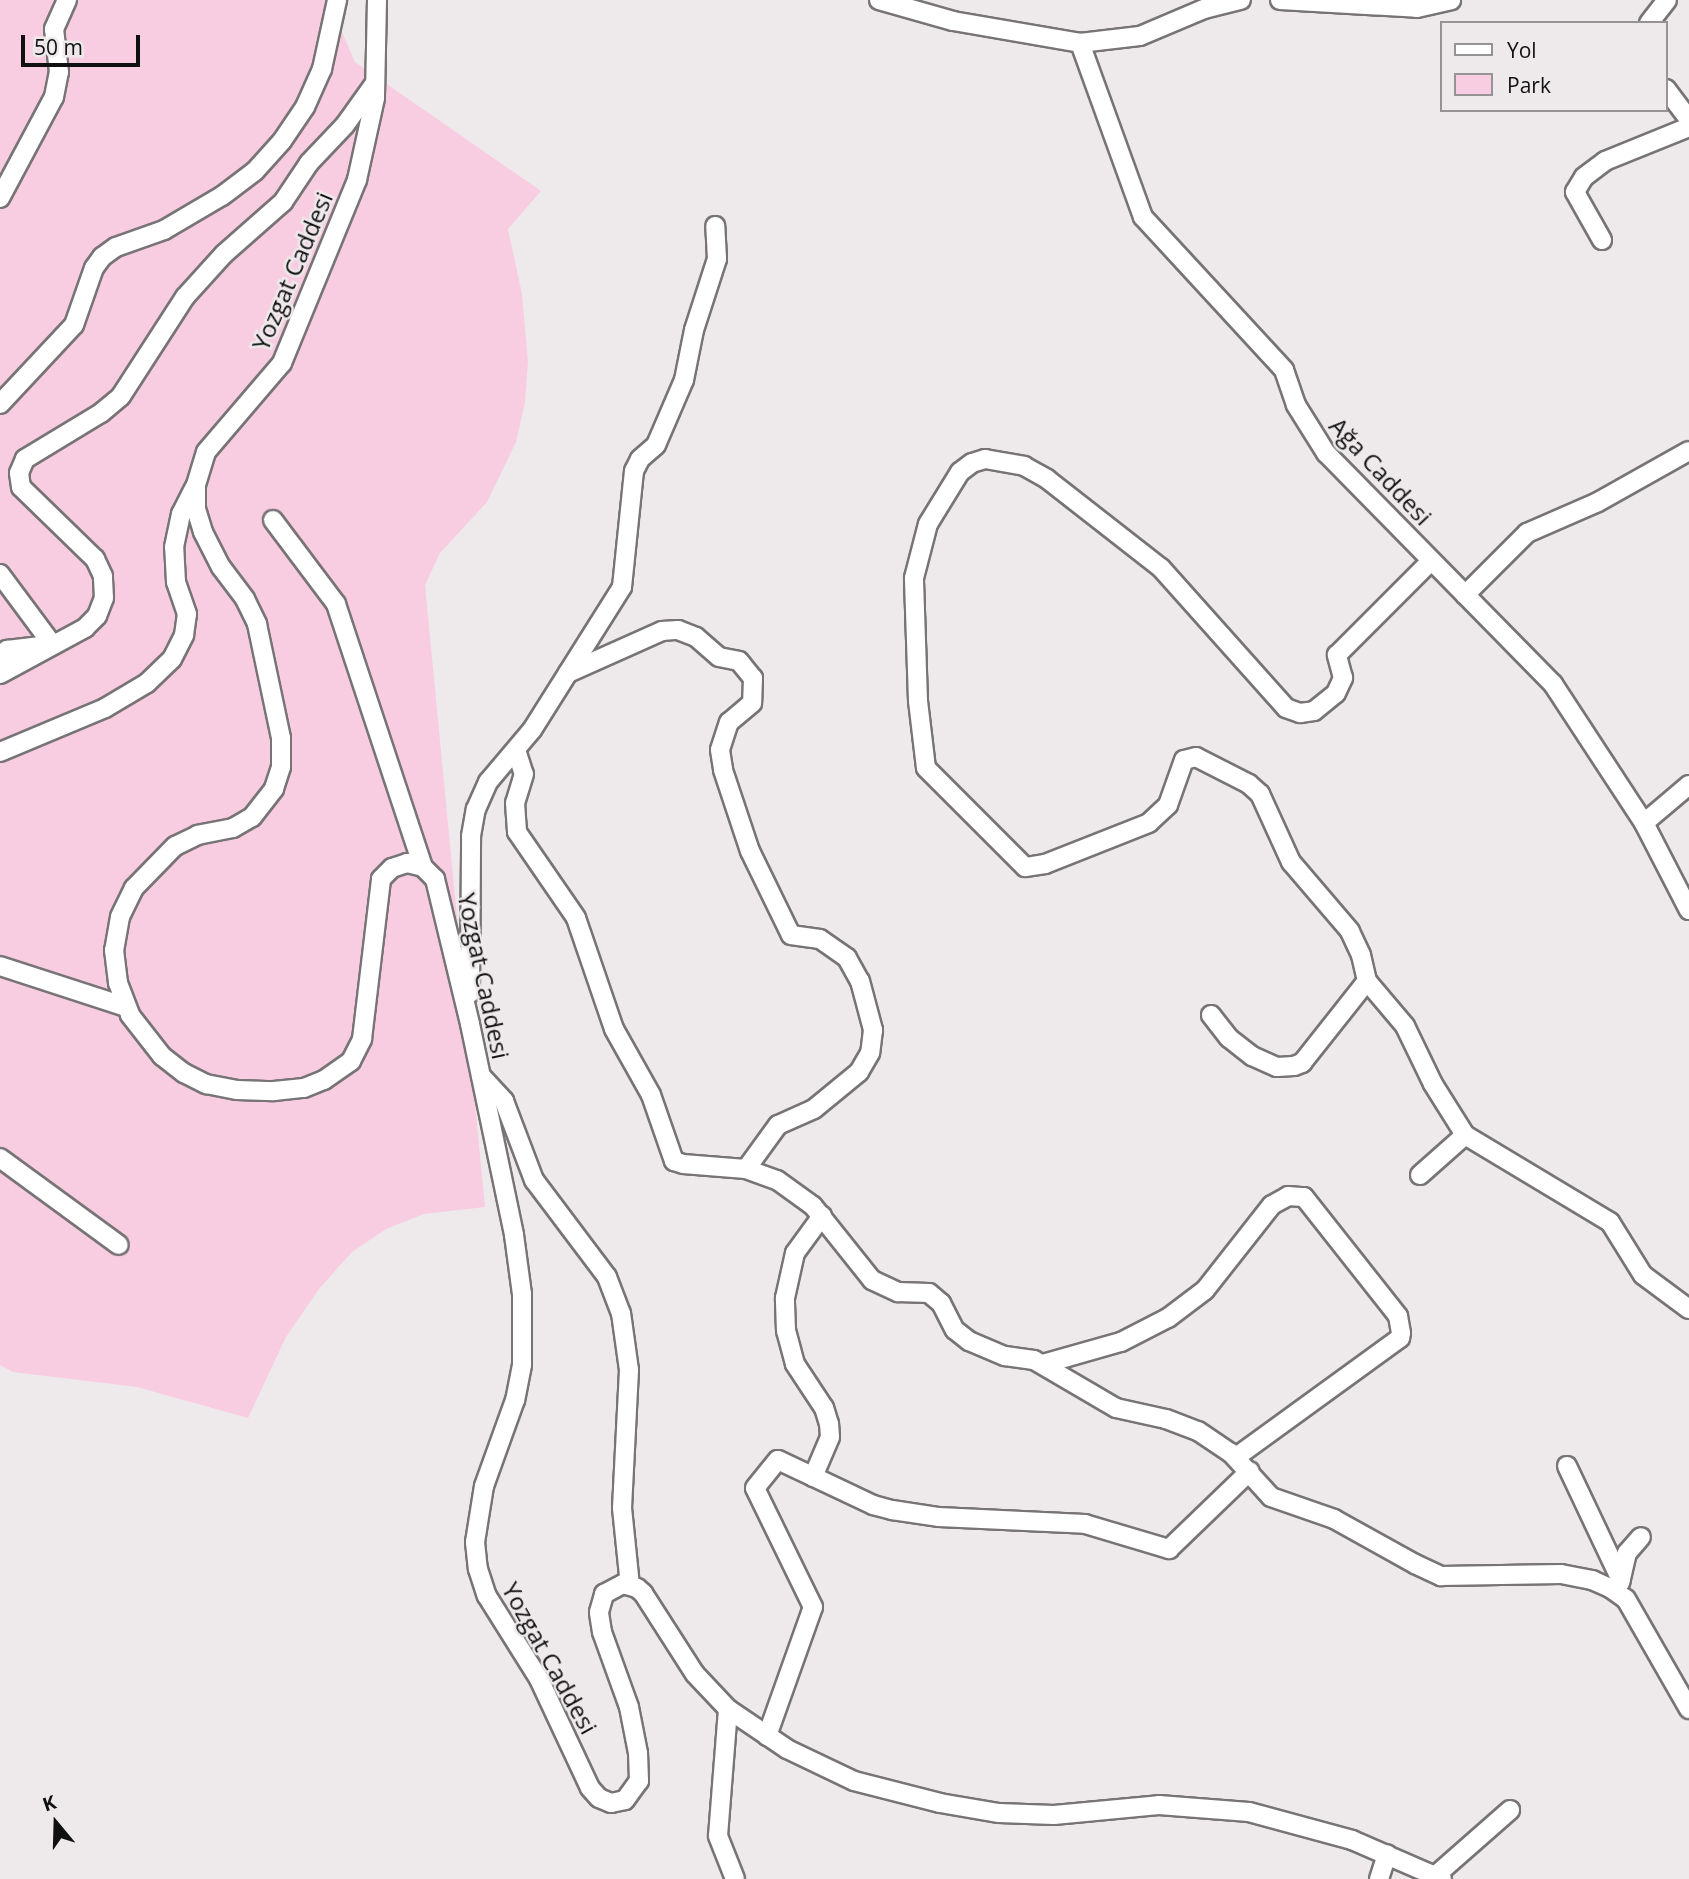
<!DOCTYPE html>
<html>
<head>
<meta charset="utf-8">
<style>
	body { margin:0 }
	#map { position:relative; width:1689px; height:1879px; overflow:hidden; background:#eeeaec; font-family:"Open Sans",sans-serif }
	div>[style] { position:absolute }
	.green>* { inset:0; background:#f9cde1 }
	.roads { filter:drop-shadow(2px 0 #787476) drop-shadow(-2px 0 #787476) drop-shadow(0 2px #787476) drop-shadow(0 -2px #787476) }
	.street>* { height:18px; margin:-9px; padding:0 9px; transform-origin:9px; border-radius:9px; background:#fff }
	span { translate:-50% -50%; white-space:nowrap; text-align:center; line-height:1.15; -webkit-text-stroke:5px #eeeaec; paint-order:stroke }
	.street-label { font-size:24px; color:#111010 }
	.legend { position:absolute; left:1440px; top:21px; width:228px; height:91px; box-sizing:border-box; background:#eeeaec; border:2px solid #969394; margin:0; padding:9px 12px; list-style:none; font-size:21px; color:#111010 }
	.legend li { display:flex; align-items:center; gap:14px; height:35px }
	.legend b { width:35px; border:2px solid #969394 }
	.north { position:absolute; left:21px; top:1788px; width:70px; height:70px; -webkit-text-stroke:5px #eeeaec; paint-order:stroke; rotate:341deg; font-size:19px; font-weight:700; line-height:28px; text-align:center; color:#111010 }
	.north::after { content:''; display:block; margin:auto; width:24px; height:32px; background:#111010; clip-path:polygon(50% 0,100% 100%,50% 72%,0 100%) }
	.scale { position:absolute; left:21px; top:35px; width:119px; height:32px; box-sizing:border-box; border:4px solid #111010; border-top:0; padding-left:9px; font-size:21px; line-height:24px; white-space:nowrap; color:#111010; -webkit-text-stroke:5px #eeeaec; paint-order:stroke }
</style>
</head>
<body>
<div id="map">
	<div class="green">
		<div style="clip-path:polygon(0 0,328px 0,355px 62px,541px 191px,508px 229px,522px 294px,528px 362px,525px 402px,516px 442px,487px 502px,440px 553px,425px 585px,485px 1207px,424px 1214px,386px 1229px,352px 1252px,319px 1289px,286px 1337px,248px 1418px,137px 1387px,13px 1372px,0 1365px)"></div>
	</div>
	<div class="roads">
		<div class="street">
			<div style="left:377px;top:0;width:98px;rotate:91.2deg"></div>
			<div style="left:375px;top:98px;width:84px;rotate:102.4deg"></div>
			<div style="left:357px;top:180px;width:198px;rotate:112.3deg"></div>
			<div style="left:282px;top:363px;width:117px;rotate:130.5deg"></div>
			<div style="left:206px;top:452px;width:34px;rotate:107deg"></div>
			<div style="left:196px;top:485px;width:24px;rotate:90deg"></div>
			<div style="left:196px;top:509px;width:24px;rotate:73deg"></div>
			<div style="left:203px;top:532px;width:39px;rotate:63deg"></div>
			<div style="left:221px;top:567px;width:40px;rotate:53deg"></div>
			<div style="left:245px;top:599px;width:28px;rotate:64deg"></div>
			<div style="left:257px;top:624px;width:116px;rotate:78.1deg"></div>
			<div style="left:281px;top:738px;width:29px;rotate:90deg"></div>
			<div style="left:281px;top:767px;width:23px;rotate:108deg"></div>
			<div style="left:274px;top:789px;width:36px;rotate:128deg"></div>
			<div style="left:252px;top:817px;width:22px;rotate:150deg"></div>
			<div style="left:233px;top:828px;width:36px;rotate:169deg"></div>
			<div style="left:198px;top:835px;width:25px;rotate:154deg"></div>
			<div style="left:175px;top:846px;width:59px;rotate:134.3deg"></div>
			<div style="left:134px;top:888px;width:32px;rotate:116deg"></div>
			<div style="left:120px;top:917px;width:34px;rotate:100deg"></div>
			<div style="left:114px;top:950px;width:33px;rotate:83deg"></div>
			<div style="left:118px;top:983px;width:34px;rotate:69deg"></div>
			<div style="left:130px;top:1015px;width:52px;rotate:52deg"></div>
			<div style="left:162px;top:1056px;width:28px;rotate:38deg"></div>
			<div style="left:184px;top:1073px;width:25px;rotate:27deg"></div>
			<div style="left:206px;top:1084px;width:32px;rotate:11deg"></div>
			<div style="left:237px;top:1090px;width:37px;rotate:2deg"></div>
			<div style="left:274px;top:1091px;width:30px;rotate:-6deg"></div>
			<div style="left:304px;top:1088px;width:22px;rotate:-22deg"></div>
			<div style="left:324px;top:1080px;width:33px;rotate:-35deg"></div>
			<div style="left:351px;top:1061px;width:25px;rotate:-63deg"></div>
			<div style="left:362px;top:1039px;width:161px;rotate:-83.2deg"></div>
			<div style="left:381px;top:879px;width:16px;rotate:-45deg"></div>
			<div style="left:392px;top:868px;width:16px;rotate:-18deg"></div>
			<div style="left:407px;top:863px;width:16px;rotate:14deg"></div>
			<div style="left:423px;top:867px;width:17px;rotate:45deg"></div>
			<div style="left:435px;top:879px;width:149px;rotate:76.4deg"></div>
			<div style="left:470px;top:1024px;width:216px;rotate:78.2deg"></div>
			<div style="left:514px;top:1235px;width:60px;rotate:82.3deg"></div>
			<div style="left:522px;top:1294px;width:71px;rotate:90deg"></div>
			<div style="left:522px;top:1365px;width:36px;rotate:101deg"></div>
			<div style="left:515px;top:1400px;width:91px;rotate:109.8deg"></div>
			<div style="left:484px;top:1486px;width:57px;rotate:99.1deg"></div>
			<div style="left:475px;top:1542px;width:27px;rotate:84deg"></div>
			<div style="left:478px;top:1569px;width:28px;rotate:72deg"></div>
			<div style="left:487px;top:1596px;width:98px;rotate:57.9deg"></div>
			<div style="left:539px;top:1679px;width:120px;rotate:64.9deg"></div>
			<div style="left:590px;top:1788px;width:13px;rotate:48deg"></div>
			<div style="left:599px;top:1798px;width:13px;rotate:23deg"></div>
			<div style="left:611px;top:1803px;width:14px;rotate:-12deg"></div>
			<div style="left:625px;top:1800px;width:24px;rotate:-54deg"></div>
			<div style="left:639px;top:1781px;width:28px;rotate:-92deg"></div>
			<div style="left:638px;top:1753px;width:47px;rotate:-101.1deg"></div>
			<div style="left:629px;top:1707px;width:80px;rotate:-109.8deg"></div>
			<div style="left:602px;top:1632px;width:20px;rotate:-99deg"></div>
			<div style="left:599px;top:1612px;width:19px;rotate:-74deg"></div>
			<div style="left:604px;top:1594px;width:21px;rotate:-28deg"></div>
			<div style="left:623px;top:1584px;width:15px;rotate:16deg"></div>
			<div style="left:637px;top:1588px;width:8px;rotate:40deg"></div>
			<div style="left:643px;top:1593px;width:96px;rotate:57.3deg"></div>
			<div style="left:695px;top:1674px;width:48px;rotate:46.7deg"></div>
			<div style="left:728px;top:1709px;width:71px;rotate:34.1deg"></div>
			<div style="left:787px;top:1749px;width:74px;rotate:25.5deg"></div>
			<div style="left:854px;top:1781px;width:89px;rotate:14.3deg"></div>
			<div style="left:940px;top:1803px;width:60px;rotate:9.6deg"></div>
			<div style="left:999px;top:1813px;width:55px;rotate:2.1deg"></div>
			<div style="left:1054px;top:1815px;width:105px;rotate:-5.4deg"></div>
			<div style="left:1159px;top:1805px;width:90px;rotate:4.4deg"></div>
			<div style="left:1249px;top:1812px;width:107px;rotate:15.2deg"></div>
			<div style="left:1352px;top:1840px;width:98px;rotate:23.4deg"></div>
			<div style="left:879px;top:0;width:77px;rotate:15.8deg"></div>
			<div style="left:953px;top:21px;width:129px;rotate:9.8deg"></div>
			<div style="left:1080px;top:43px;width:60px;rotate:-6.7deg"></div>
			<div style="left:1140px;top:36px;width:69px;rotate:-22.9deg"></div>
			<div style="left:1204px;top:9px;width:38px;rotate:-14deg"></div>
			<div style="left:1280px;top:0;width:137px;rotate:3.3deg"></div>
			<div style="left:1417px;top:8px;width:35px;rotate:-13deg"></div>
			<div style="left:1649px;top:23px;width:29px;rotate:-52deg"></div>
			<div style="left:1080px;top:43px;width:185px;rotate:70.1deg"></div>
			<div style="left:1143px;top:217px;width:208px;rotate:47.3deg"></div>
			<div style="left:1284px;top:370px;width:37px;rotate:71deg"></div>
			<div style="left:1296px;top:405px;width:57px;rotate:58deg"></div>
			<div style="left:1326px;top:453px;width:324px;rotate:45.5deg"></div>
			<div style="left:1553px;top:684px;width:166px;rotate:56.8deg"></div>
			<div style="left:1644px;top:823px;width:98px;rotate:62.7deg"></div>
			<div style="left:1666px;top:89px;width:39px;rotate:53deg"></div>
			<div style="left:0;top:198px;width:115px;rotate:-61.9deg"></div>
			<div style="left:54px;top:97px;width:25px;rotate:-79deg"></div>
			<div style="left:59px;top:72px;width:43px;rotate:-96.6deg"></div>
			<div style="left:54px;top:29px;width:32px;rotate:-66deg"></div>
			<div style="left:1602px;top:240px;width:55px;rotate:-119.4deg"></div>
			<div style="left:1575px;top:192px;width:17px;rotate:-59deg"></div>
			<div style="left:1584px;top:177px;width:26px;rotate:-37deg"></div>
			<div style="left:1605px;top:161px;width:91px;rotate:-22deg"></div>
			<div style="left:0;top:404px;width:108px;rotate:-46.9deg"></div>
			<div style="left:74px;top:325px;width:60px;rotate:-70.7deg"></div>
			<div style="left:94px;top:268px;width:14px;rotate:-54deg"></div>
			<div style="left:102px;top:257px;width:17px;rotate:-36deg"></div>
			<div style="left:116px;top:247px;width:51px;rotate:-19.5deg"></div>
			<div style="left:164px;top:230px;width:67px;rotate:-30.4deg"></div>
			<div style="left:222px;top:196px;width:41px;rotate:-37.1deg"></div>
			<div style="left:255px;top:171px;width:40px;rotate:-48deg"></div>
			<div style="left:282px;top:141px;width:41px;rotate:-55.9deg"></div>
			<div style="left:305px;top:107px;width:42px;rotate:-65.9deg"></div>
			<div style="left:322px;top:69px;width:71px;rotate:-77.7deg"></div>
			<div style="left:273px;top:520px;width:105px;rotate:53.1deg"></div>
			<div style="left:336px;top:604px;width:277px;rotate:71.7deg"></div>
			<div style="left:0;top:574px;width:87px;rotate:53.4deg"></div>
			<div style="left:1465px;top:595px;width:88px;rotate:-45deg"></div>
			<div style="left:1527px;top:533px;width:77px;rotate:-23.6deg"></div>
			<div style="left:1598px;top:502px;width:104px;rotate:-29.3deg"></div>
			<div style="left:0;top:655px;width:9px;rotate:-36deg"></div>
			<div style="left:7px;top:650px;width:34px;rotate:-7deg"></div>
			<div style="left:568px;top:673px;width:103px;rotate:-24.1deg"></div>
			<div style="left:662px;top:631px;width:16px;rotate:-4deg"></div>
			<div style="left:678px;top:630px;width:19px;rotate:21deg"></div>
			<div style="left:696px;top:637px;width:30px;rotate:41deg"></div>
			<div style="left:719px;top:657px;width:20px;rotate:11deg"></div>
			<div style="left:739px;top:661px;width:22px;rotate:51deg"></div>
			<div style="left:753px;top:678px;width:25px;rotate:92deg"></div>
			<div style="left:752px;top:703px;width:30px;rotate:140deg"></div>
			<div style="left:729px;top:722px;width:29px;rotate:108deg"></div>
			<div style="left:720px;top:750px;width:20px;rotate:81deg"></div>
			<div style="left:723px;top:770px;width:85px;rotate:71.6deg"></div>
			<div style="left:750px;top:851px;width:93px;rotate:64deg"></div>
			<div style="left:791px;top:935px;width:29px;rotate:8deg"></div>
			<div style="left:820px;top:939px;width:33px;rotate:35deg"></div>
			<div style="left:847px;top:958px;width:26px;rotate:61deg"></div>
			<div style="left:860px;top:981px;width:51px;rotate:75.1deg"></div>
			<div style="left:873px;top:1030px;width:23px;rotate:97deg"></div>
			<div style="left:870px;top:1053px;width:22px;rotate:120deg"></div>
			<div style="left:859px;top:1072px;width:58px;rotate:140.6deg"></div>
			<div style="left:814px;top:1109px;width:39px;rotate:156deg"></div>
			<div style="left:778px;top:1125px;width:54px;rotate:126deg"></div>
			<div style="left:0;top:674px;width:97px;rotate:-28.4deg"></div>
			<div style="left:85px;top:628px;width:17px;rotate:-45deg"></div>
			<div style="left:97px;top:616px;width:19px;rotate:-69deg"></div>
			<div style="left:104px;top:598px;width:22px;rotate:-93deg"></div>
			<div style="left:103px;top:576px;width:19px;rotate:-115deg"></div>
			<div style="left:95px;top:559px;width:103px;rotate:-135.8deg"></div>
			<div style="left:21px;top:487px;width:14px;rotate:-98deg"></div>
			<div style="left:19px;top:473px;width:15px;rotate:-67deg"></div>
			<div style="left:25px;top:459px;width:89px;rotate:-31.2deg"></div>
			<div style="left:101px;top:413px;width:26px;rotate:-40deg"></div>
			<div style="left:121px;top:396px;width:118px;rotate:-57.1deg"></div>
			<div style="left:185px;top:297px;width:58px;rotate:-47.8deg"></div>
			<div style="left:224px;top:254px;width:79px;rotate:-41.4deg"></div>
			<div style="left:283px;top:202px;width:47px;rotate:-56.3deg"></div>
			<div style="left:309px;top:163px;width:52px;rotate:-46.5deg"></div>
			<div style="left:345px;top:125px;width:52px;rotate:-54.5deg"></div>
			<div style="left:516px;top:750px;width:25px;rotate:72deg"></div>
			<div style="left:524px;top:774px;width:30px;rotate:107deg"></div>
			<div style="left:515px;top:803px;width:29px;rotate:86deg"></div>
			<div style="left:517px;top:832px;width:104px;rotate:55.5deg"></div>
			<div style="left:576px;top:918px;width:117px;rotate:71.1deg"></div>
			<div style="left:614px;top:1029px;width:76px;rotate:60.7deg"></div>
			<div style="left:651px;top:1095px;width:70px;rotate:70.8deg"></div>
			<div style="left:674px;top:1161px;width:9px;rotate:18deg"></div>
			<div style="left:683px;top:1164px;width:63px;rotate:4.5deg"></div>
			<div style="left:746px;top:1169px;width:33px;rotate:20deg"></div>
			<div style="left:777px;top:1180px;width:44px;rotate:35.8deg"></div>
			<div style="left:813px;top:1206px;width:95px;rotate:51.4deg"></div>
			<div style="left:872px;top:1280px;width:29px;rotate:25deg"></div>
			<div style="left:898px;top:1292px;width:31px;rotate:2deg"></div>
			<div style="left:929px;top:1293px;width:16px;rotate:40deg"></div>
			<div style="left:941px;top:1303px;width:30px;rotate:63deg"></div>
			<div style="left:955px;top:1330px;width:18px;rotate:38deg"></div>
			<div style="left:969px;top:1341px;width:39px;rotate:23deg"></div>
			<div style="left:1005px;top:1356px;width:29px;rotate:8deg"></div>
			<div style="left:1034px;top:1360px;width:95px;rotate:30.3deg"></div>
			<div style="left:1116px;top:1408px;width:51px;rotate:12.4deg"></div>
			<div style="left:1166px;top:1419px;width:34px;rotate:21deg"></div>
			<div style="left:1198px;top:1431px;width:40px;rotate:34deg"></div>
			<div style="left:1231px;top:1453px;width:59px;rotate:47.7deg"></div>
			<div style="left:1271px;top:1497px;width:67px;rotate:19.2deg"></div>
			<div style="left:1334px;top:1519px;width:93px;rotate:29.1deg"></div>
			<div style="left:1415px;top:1564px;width:29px;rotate:25deg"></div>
			<div style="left:1441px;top:1576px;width:120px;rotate:-1deg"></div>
			<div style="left:1561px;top:1574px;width:32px;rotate:11deg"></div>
			<div style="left:1592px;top:1580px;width:20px;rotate:24deg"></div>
			<div style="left:1610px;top:1588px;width:19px;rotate:35deg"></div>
			<div style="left:1626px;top:1599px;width:127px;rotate:60.2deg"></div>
			<div style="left:0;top:752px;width:114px;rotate:-22.7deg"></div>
			<div style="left:105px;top:708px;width:49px;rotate:-30.8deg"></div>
			<div style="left:147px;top:683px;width:35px;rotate:-44deg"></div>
			<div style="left:172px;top:659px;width:27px;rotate:-63deg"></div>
			<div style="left:184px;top:635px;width:21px;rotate:-82deg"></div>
			<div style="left:187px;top:614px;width:34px;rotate:-109deg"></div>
			<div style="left:176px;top:582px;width:35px;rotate:-93deg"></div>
			<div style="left:174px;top:547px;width:34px;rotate:-78deg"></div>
			<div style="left:181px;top:514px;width:29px;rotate:-63deg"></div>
			<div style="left:1644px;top:823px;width:59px;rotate:-40.2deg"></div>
			<div style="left:0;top:966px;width:133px;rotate:18deg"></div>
			<div style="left:1367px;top:981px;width:27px;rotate:-103deg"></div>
			<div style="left:1361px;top:955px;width:26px;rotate:-115deg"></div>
			<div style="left:1350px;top:931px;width:91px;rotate:-130.5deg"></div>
			<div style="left:1291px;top:862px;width:75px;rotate:-114.5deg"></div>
			<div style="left:1260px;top:794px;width:15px;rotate:-138deg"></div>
			<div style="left:1249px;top:784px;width:59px;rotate:-153deg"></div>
			<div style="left:1196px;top:757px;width:12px;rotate:166deg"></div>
			<div style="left:1184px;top:760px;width:48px;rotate:109.6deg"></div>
			<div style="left:1168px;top:805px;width:26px;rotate:137deg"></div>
			<div style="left:1149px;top:823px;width:112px;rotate:158.5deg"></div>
			<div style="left:1045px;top:864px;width:20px;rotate:171deg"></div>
			<div style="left:1025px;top:867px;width:140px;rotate:-135deg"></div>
			<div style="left:926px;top:768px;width:67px;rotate:-96.8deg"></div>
			<div style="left:918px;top:701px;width:123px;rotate:-91.9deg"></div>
			<div style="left:914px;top:578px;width:56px;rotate:-75.5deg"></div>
			<div style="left:928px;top:524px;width:61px;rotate:-58.4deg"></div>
			<div style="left:960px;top:472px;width:15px;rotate:-37deg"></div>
			<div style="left:972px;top:463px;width:14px;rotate:-17deg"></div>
			<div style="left:985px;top:459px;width:40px;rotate:10deg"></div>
			<div style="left:1024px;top:466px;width:26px;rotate:29deg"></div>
			<div style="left:1047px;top:479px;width:145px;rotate:38deg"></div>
			<div style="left:1161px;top:568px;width:188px;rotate:48.2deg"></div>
			<div style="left:1286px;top:708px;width:15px;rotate:20deg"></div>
			<div style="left:1300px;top:713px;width:14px;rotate:-8deg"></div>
			<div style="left:1314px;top:711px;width:28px;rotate:-39deg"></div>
			<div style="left:1336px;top:693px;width:17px;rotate:-65deg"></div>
			<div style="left:1343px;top:678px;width:24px;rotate:-105deg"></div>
			<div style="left:1337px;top:655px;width:133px;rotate:-45deg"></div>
			<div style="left:470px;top:993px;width:157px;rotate:-89.6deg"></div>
			<div style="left:471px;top:836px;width:27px;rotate:-80deg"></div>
			<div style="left:476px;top:809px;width:30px;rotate:-66deg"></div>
			<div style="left:488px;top:782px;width:68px;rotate:-49.8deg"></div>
			<div style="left:532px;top:730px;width:169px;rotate:-57.8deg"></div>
			<div style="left:622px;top:587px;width:117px;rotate:-84.1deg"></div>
			<div style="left:634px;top:471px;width:13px;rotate:-63deg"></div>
			<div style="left:640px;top:459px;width:21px;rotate:-41deg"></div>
			<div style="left:656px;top:445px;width:71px;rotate:-66.7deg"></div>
			<div style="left:684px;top:380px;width:51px;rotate:-78.7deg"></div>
			<div style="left:694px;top:330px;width:75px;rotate:-72.1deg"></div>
			<div style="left:717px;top:259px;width:33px;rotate:-93deg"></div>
			<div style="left:1211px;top:1015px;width:29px;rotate:52deg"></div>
			<div style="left:1229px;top:1038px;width:29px;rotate:38deg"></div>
			<div style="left:1252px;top:1056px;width:27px;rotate:24deg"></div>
			<div style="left:1277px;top:1067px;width:17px;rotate:-3deg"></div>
			<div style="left:1294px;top:1066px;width:9px;rotate:-21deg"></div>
			<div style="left:1302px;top:1063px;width:105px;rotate:-51.6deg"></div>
			<div style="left:1367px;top:981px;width:59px;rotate:49.8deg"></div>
			<div style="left:1405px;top:1026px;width:64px;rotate:64.2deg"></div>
			<div style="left:1433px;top:1084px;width:60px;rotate:57.9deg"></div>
			<div style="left:1465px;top:1135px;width:169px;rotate:31deg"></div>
			<div style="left:1610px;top:1222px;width:62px;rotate:58.1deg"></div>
			<div style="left:1643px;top:1275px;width:57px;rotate:36.5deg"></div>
			<div style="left:481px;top:1076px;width:34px;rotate:47deg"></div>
			<div style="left:504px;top:1101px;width:85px;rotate:69.2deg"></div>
			<div style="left:534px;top:1180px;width:121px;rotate:53deg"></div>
			<div style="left:607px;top:1277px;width:39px;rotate:69deg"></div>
			<div style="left:621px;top:1313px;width:58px;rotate:82deg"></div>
			<div style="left:629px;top:1370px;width:138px;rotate:92.9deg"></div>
			<div style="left:622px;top:1508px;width:77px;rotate:84.1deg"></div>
			<div style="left:0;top:1158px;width:147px;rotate:36.2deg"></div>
			<div style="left:1420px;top:1175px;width:60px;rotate:-41.6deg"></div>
			<div style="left:1043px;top:1364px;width:81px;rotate:-15.8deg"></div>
			<div style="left:1121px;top:1342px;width:53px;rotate:-27.1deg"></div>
			<div style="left:1168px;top:1318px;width:46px;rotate:-37.1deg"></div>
			<div style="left:1205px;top:1290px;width:108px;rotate:-51.8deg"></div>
			<div style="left:1272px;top:1205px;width:18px;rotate:-29deg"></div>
			<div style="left:1288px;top:1196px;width:16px;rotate:4deg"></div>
			<div style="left:1304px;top:1197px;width:152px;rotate:51.7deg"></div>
			<div style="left:1398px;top:1316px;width:17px;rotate:80deg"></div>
			<div style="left:1401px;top:1333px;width:5px;rotate:101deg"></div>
			<div style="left:1400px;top:1338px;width:203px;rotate:144deg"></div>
			<div style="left:1567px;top:1466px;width:126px;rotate:64.7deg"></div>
			<div style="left:813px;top:1477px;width:43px;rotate:-67deg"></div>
			<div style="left:830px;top:1437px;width:13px;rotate:-94deg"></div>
			<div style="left:829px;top:1424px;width:17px;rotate:-107deg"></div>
			<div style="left:824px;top:1408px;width:53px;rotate:-123.4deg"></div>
			<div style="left:795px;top:1364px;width:34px;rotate:-105deg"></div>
			<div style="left:786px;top:1331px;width:33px;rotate:-92deg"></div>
			<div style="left:785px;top:1298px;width:46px;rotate:-77.5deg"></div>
			<div style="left:795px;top:1253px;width:46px;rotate:-53.9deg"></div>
			<div style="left:1620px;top:1583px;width:31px;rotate:-77deg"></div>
			<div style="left:1627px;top:1553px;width:21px;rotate:-49deg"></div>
			<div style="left:728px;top:1709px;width:127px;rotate:94.5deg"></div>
			<div style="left:718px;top:1836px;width:46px;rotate:68.4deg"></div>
			<div style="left:767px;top:1736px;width:137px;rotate:-70.4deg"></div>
			<div style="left:813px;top:1607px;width:132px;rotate:-116deg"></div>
			<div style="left:755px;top:1488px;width:36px;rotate:-51deg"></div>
			<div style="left:778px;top:1460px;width:105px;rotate:25.3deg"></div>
			<div style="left:873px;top:1505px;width:20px;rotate:15deg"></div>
			<div style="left:892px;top:1510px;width:48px;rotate:8.5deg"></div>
			<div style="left:939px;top:1517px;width:146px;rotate:2.7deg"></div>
			<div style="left:1085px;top:1524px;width:88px;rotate:16.6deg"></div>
			<div style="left:1169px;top:1549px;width:112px;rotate:-43.9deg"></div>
			<div style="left:1435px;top:1876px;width:100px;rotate:-41.3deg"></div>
			<div style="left:1379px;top:1879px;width:26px;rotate:-72deg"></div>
		</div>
	</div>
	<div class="street-label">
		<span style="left:292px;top:271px;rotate:-67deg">Yozgat Caddesi</span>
		<span style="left:1381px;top:471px;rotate:47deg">Ağa Caddesi</span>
		<span style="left:484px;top:976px;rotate:78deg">Yozgat Caddesi</span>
		<span style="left:550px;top:1658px;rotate:61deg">Yozgat Caddesi</span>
	</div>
	<ul class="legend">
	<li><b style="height:9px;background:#fff"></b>Yol</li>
	<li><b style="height:19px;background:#f9cde1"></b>Park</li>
	</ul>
	<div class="north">K</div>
	<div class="scale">50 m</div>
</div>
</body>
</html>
